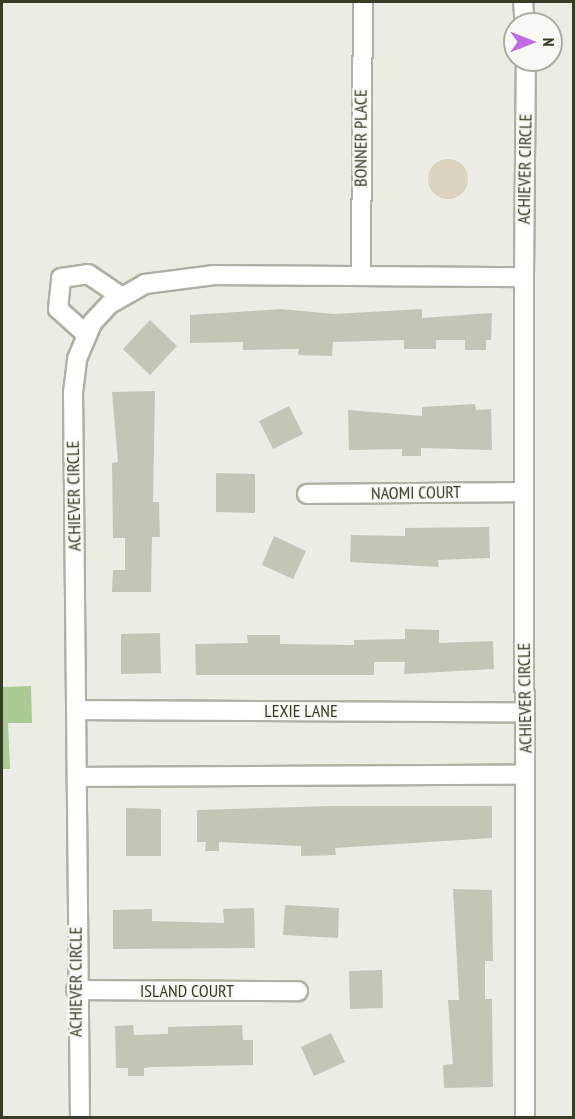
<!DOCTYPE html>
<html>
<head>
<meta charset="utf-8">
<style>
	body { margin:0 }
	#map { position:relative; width:575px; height:1119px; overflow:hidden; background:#ecece5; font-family:"PT Sans Narrow",sans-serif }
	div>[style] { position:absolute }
	.green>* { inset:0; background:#dbd3c0 }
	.round { border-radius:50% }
	.water>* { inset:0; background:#a9cb93 }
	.building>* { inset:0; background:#c4c4b7 }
	.roads { filter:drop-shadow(2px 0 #afb0a4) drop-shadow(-2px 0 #afb0a4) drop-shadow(0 2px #afb0a4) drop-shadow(0 -2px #afb0a4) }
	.minor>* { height:18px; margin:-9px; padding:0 9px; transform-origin:9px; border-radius:9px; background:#fff }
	span { translate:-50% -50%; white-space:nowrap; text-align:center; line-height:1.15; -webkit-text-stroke:5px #f9f9f5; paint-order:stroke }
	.street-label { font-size:18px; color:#383c26 }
	.frame { position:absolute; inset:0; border:3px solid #383c26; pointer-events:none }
	.north { position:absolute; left:503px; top:12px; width:60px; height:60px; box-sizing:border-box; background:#f9f9f5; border:2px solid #acada2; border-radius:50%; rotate:90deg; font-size:16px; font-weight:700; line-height:24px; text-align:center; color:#383c26 }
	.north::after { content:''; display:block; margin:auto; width:21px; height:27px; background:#be6be4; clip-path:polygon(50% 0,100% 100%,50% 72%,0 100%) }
</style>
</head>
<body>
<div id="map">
	<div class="green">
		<div class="round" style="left:428px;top:159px;width:40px;height:40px"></div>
	</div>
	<div class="water">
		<div style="clip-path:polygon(31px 686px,32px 723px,8px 723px,10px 769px,2px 769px,2px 687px)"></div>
	</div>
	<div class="building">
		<div style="clip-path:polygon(281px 309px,334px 314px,422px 309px,422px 318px,492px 313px,491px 340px,486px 340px,486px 350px,465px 350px,465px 340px,436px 340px,436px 349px,404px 349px,404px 340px,333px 342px,332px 356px,298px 355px,299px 349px,243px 350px,243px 342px,190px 343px,190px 315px)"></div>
		<div style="clip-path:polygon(150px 320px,177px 346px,150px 375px,123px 349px)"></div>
		<div style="clip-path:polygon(155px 391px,153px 502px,159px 502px,160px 537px,152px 537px,151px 592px,112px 592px,113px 570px,125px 570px,125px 538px,113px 538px,112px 463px,118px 462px,112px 392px)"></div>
		<div style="clip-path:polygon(475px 404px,476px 410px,491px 409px,492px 450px,421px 448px,421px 456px,402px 456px,402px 449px,349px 450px,348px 410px,422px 416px,422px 407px)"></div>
		<div style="clip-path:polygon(289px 406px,303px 434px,273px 449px,259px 421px)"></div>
		<div style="clip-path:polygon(216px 473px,255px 474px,255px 513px,216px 512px)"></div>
		<div style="clip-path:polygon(489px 527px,490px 558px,438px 560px,439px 567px,350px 562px,351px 535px,405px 536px,405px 528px)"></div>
		<div style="clip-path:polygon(274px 536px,306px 551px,293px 579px,262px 565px)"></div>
		<div style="clip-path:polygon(405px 629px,439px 630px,439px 643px,493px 641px,494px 669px,404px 674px,405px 662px,374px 662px,374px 675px,196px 675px,195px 644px,248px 643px,247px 635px,280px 635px,280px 644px,354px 645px,354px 640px,405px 639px)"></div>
		<div style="clip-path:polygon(160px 633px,161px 673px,121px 674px,121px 634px)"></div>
		<div style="clip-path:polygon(334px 806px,492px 806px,492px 838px,335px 848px,336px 855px,301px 856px,301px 846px,219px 842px,219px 851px,205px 851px,206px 842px,197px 842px,197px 810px)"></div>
		<div style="clip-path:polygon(126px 808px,161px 809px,161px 856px,126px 856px)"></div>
		<div style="clip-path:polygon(453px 889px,492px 890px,493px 961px,485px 961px,485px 999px,492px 999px,493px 1087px,444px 1088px,443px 1065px,453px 1064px,448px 1000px,459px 1000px)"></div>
		<div style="clip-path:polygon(285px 905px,339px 908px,338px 938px,283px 935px)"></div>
		<div style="clip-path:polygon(254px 908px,255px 948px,113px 949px,113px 910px,152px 909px,152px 921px,224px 923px,223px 909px)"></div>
		<div style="clip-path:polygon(382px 970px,383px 1008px,350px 1009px,349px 971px)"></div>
		<div style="clip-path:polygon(133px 1025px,134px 1035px,168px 1034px,168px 1027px,242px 1025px,243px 1040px,253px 1040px,253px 1065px,153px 1067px,144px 1068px,144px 1076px,128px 1076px,128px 1068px,116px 1068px,115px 1026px)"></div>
		<div style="clip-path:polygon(331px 1033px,345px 1062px,314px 1076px,301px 1047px)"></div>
	</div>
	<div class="roads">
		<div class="minor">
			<div style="left:523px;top:2px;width:22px;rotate:85deg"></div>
			<div style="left:361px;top:275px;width:273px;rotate:-89.6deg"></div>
			<div style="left:524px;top:277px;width:217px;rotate:-89.5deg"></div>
			<div style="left:87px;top:335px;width:39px;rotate:-138deg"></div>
			<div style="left:58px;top:309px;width:31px;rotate:-84deg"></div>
			<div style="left:61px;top:278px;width:27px;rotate:-8deg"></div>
			<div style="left:88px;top:274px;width:41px;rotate:34.1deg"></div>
			<div style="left:307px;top:494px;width:217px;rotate:-0.5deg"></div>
			<div style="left:76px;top:710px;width:449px;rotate:0.3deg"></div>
			<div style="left:77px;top:777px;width:448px;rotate:-0.3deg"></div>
			<div style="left:76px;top:990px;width:222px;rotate:0.3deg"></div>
			<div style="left:80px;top:1118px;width:725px;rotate:-90.55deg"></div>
			<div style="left:73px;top:393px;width:34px;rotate:-83deg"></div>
			<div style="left:77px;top:359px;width:39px;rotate:-67deg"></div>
			<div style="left:92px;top:323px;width:26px;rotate:-47deg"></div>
			<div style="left:110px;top:304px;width:40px;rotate:-29.7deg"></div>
			<div style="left:145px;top:284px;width:70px;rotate:-7.4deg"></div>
			<div style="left:214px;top:275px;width:310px;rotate:0.4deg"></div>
			<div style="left:524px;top:277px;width:841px;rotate:89.93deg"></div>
		</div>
	</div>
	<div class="street-label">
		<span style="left:361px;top:138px;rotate:-90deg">BONNER PLACE</span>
		<span style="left:525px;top:169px;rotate:-89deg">ACHIEVER CIRCLE</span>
		<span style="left:416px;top:493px;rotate:-1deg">NAOMI COURT</span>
		<span style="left:74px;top:496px;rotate:-91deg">ACHIEVER CIRCLE</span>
		<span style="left:525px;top:698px;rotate:-91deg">ACHIEVER CIRCLE</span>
		<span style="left:301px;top:711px">LEXIE LANE</span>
		<span style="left:76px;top:982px;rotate:-90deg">ACHIEVER CIRCLE</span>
		<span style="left:187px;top:991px">ISLAND COURT</span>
	</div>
	<div class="frame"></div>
	<div class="north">N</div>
</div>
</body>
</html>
